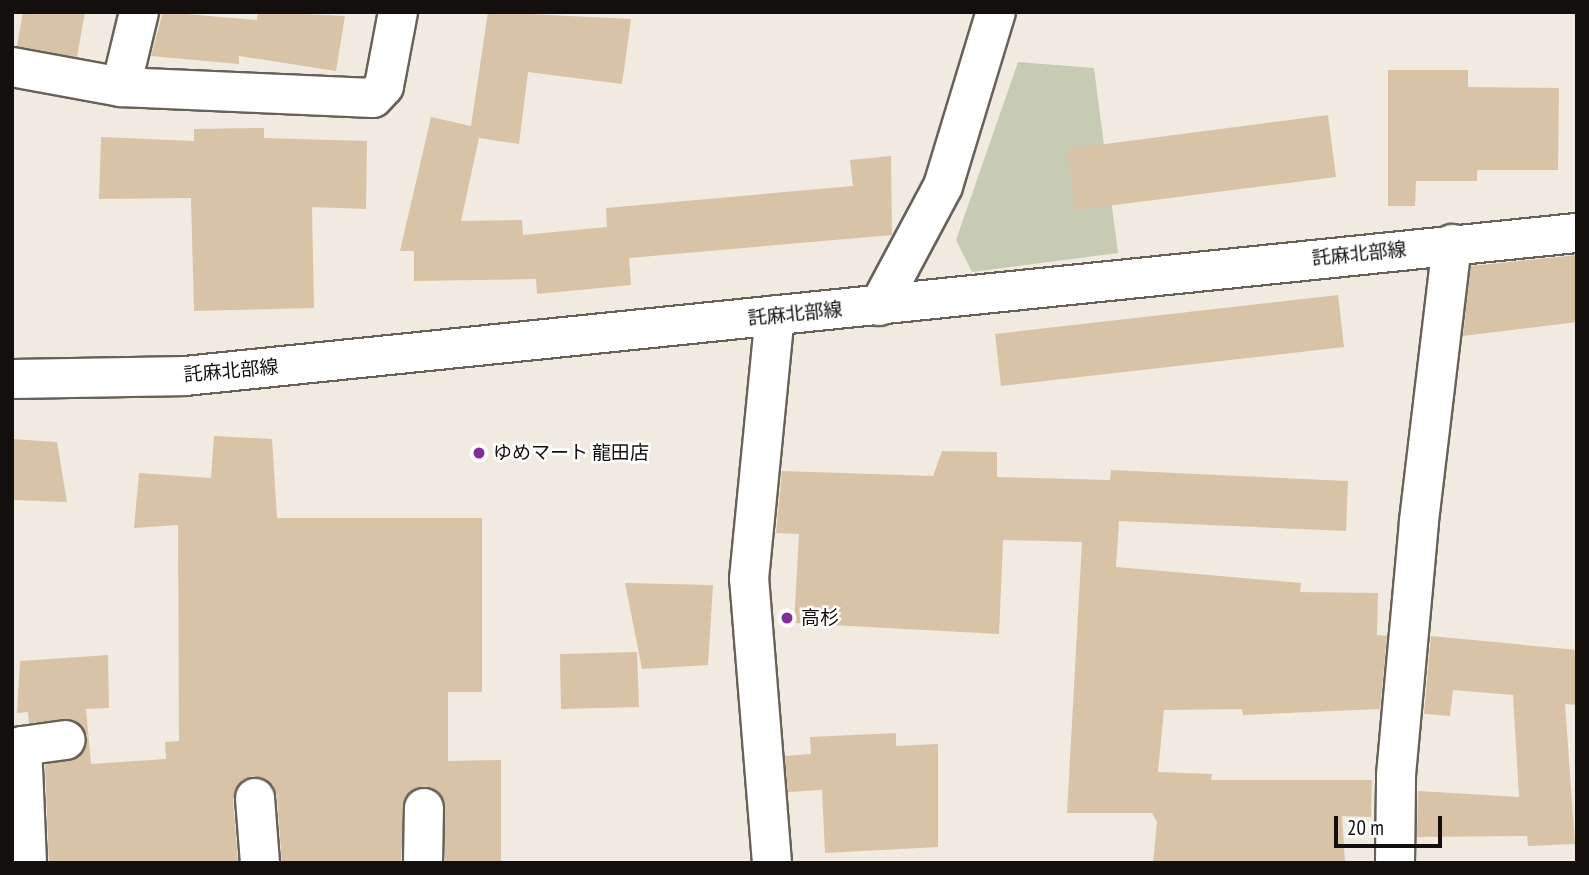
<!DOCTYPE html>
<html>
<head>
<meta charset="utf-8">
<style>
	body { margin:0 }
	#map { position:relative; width:1589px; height:875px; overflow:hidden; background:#f1eae0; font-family:"PT Sans Narrow","Noto Sans JP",sans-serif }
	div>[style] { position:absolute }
	.green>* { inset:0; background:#c7cbb4 }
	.building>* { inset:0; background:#d8c3a6 }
	.roads { filter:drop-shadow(2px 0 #676159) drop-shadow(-2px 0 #676159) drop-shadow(0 2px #676159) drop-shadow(0 -2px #676159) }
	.minor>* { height:38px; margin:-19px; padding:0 19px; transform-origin:19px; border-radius:19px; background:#fff }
	.major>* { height:38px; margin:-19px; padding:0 19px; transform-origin:19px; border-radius:19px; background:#fff }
	.dots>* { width:19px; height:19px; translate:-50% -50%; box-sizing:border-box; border:4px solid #fff; border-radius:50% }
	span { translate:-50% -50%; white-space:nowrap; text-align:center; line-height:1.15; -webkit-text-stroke:5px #fff; paint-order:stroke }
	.street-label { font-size:19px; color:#120f0c }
	.poi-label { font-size:19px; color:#120f0c }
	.left { translate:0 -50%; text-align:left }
	.frame { position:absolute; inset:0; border:14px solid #120f0c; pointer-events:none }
	.scale { position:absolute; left:1334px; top:816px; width:108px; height:32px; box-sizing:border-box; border:4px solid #120f0c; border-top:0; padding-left:9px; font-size:21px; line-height:24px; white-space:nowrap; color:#120f0c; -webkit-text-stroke:5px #fff; paint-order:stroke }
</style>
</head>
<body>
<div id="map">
	<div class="green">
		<div style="clip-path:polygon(1018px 62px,1094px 68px,1118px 253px,972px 272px,956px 240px)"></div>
	</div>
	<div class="building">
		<div style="clip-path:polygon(23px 12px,85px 12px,77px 57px,17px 46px)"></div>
		<div style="clip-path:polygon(163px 12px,257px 20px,258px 12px,345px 16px,336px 71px,239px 56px,239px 64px,151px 56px)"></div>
		<div style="clip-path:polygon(488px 12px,631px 19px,622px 84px,528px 72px,519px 144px,479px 138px,461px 221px,522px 220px,523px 235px,607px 227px,606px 208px,853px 186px,850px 160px,891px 156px,892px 235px,629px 258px,631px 285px,537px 294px,536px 279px,414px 281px,414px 251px,400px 251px,431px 117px,471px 126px)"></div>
		<div style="clip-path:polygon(1388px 70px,1468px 70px,1468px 87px,1559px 88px,1558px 170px,1477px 170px,1477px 181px,1416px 181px,1415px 206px,1388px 206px)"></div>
		<div style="clip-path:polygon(1328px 115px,1336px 177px,1075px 210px,1067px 149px)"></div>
		<div style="clip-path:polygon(264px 128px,264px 138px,367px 141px,366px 209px,312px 207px,314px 308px,194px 311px,191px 198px,99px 199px,101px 137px,194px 141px,194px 129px)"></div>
		<div style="clip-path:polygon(1577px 255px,1577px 322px,1463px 336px,1471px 266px)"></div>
		<div style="clip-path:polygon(1338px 295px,1344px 347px,1001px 386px,995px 334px)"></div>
		<div style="clip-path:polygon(214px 436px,272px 439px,277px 518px,482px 518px,482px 692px,448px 692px,448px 761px,501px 760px,501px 862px,445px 863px,443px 798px,424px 786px,405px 797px,401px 863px,282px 863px,277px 796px,273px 785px,254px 776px,242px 780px,233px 799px,238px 863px,49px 863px,45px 765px,79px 758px,88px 736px,74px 720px,29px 723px,28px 712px,17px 713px,20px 661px,108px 655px,109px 708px,86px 709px,91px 764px,166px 759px,165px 742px,179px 741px,178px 525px,134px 528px,139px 473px,211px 478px)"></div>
		<div style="clip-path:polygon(12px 439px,57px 442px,67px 502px,12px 500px)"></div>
		<div style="clip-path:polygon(942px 451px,997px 452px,997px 477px,1110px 480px,1111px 470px,1348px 481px,1346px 531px,1119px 521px,1116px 567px,1301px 583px,1300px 592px,1378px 593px,1377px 635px,1387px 636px,1380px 709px,1243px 715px,1242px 709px,1164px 710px,1158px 772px,1212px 774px,1211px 780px,1372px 780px,1371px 817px,1342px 816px,1345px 863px,1153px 863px,1157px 822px,1152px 813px,1067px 813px,1082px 542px,1003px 540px,999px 634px,794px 623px,799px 534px,776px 533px,782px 471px,933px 476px)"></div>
		<div style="clip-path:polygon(625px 583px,713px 585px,708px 665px,642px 669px)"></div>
		<div style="clip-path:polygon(1431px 636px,1577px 650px,1577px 705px,1565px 704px,1575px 844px,1528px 846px,1527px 836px,1417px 837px,1418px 791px,1519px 797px,1513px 695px,1453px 690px,1450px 716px,1424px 714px)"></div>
		<div style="clip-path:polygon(637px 652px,639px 707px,561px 709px,560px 654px)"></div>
		<div style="clip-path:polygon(896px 733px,896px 746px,938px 744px,938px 847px,825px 853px,822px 790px,788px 792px,785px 756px,811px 754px,810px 737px)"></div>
	</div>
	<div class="roads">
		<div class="minor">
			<div style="left:12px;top:67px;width:111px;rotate:10.4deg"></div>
			<div style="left:121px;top:87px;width:252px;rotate:2.5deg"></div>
			<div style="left:373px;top:98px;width:16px;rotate:-47deg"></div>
			<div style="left:384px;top:86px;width:75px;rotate:-79.3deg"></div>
			<div style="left:121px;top:87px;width:77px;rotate:-76.5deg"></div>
			<div style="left:879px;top:306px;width:136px;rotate:-61.9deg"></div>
			<div style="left:943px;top:186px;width:182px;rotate:-73.1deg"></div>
			<div style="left:255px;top:798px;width:65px;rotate:85.6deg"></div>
			<div style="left:27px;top:863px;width:117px;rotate:-92.4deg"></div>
			<div style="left:22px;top:746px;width:44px;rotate:-7.8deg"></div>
			<div style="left:423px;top:863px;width:55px;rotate:-89deg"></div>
			<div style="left:772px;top:863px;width:285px;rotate:-94.6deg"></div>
			<div style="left:749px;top:579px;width:265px;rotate:-84.4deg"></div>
			<div style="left:1395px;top:863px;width:88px;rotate:-89.3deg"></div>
			<div style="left:1396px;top:775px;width:255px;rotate:-84.8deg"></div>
			<div style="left:1419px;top:521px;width:279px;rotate:-83.2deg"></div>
		</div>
		<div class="major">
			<div style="left:12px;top:379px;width:173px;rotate:-1deg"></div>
			<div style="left:185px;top:376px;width:1399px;rotate:-5.87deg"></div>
		</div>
	</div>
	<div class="dots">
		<div style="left:479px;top:453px;background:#812d9c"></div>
		<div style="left:787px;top:618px;background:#812d9c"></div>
	</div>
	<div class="street-label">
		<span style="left:1359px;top:254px;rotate:-6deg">託麻北部線</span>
		<span style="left:795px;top:314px;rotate:-6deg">託麻北部線</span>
		<span style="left:231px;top:371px;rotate:-5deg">託麻北部線</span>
	</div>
	<div class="poi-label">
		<span class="left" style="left:493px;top:453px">ゆめマート 龍田店</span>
		<span class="left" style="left:801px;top:618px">高杉</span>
	</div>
	<div class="frame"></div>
	<div class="scale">20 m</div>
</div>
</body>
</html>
